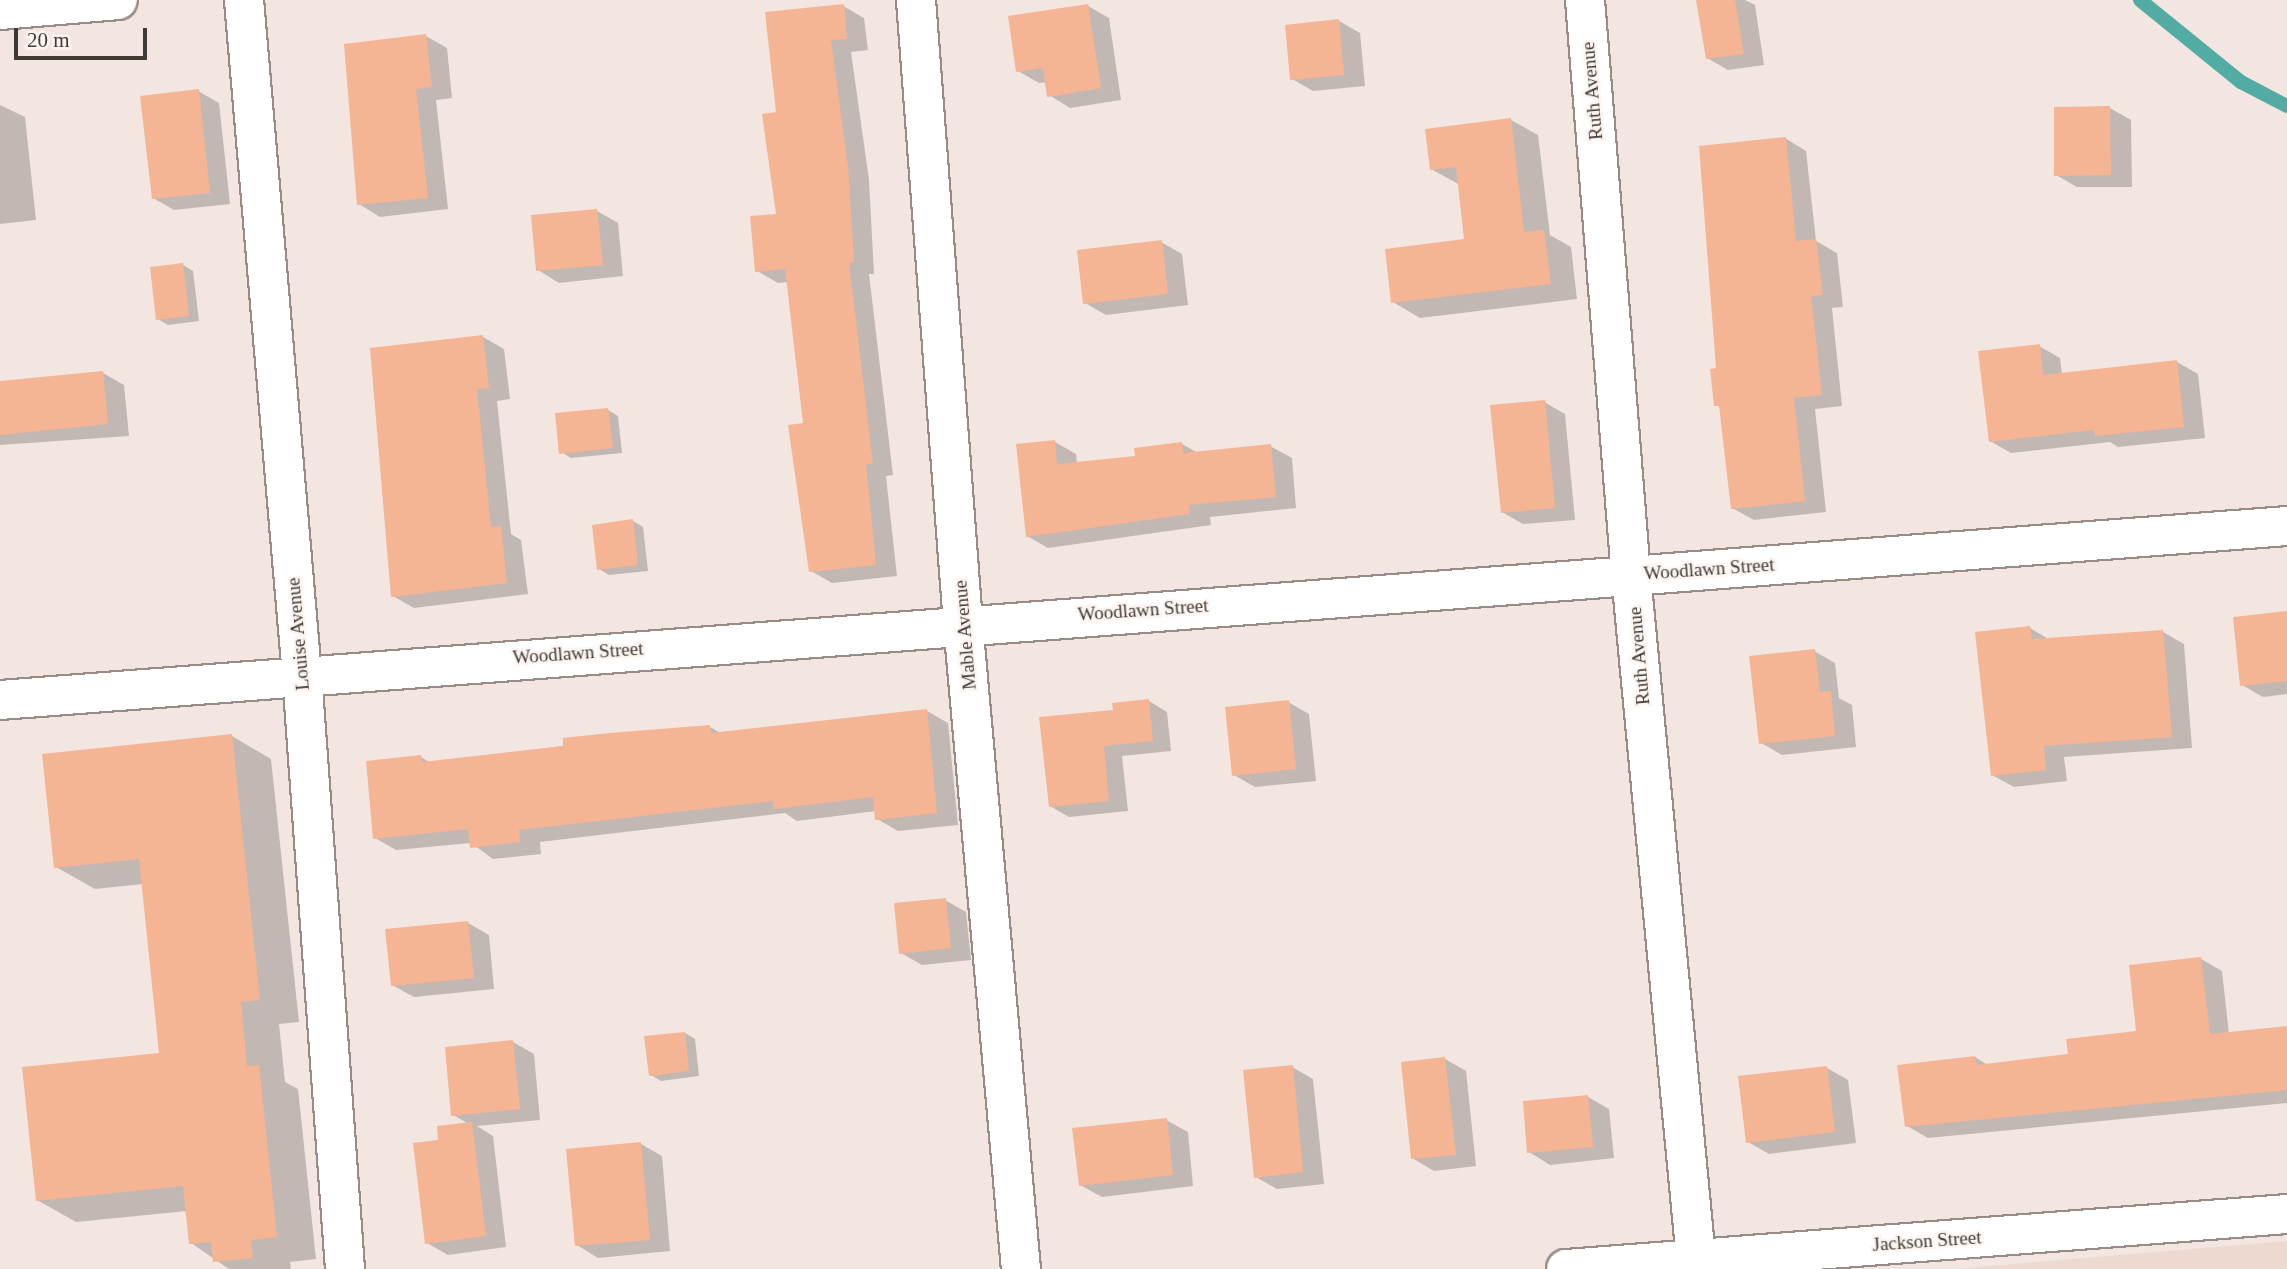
<!DOCTYPE html>
<html>
<head>
<meta charset="utf-8">
<style>
	body { margin:0 }
	#map { position:relative; width:2287px; height:1269px; overflow:hidden; background:#f3e6e0; font-family:"Times New Roman",serif }
	div>[style] { position:absolute }
	.built>* { inset:0; background:#edd9cf }
	.shadow>* { inset:0; background:#0003 }
	.stream>* { height:14px; margin:-7px; padding:0 7px; transform-origin:7px; border-radius:7px; background:#52aca3 }
	.building>* { inset:0; background:#f5b494 }
	.roads { filter:drop-shadow(2px 0 #988c86) drop-shadow(-2px 0 #988c86) drop-shadow(0 2px #988c86) drop-shadow(0 -2px #988c86) }
	.minor>* { height:38px; margin:-19px; padding:0 19px; transform-origin:19px; border-radius:19px; background:#fff }
	span { translate:-50% -50%; white-space:nowrap; text-align:center; line-height:1.15; -webkit-text-stroke:5px #fef4ef; paint-order:stroke }
	.street-label { font-size:19px; color:#3f3a38 }
	.scale { position:absolute; left:14px; top:28px; width:133px; height:32px; box-sizing:border-box; border:4px solid #3f3a38; border-top:0; padding-left:9px; font-size:21px; line-height:24px; white-space:nowrap; color:#3f3a38; -webkit-text-stroke:5px #fef4ef; paint-order:stroke }
</style>
</head>
<body>
<div id="map">
	<div class="built">
		<div style="clip-path:polygon(2287px 1241px,2287px 1269px,1955px 1269px)"></div>
	</div>
	<div class="shadow">
		<div style="clip-path:polygon(1698px 0,1745px 0,1755px 5px,1764px 65px,1728px 70px,1707px 58px)"></div>
		<div style="clip-path:polygon(843px 6px,864px 18px,868px 50px,851px 52px,869px 180px,874px 274px,869px 274px,893px 475px,886px 476px,897px 576px,832px 583px,811px 571px,805px 425px,788px 282px,778px 283px,757px 271px,778px 215px,777px 113px)"></div>
		<div style="clip-path:polygon(1088px 6px,1109px 18px,1121px 100px,1070px 108px,1049px 95px,1047px 82px,1039px 83px,1018px 71px)"></div>
		<div style="clip-path:polygon(1339px 21px,1360px 33px,1365px 86px,1313px 91px,1292px 79px)"></div>
		<div style="clip-path:polygon(426px 36px,447px 48px,452px 98px,436px 100px,448px 209px,380px 217px,359px 204px)"></div>
		<div style="clip-path:polygon(198px 91px,219px 103px,230px 204px,174px 210px,153px 198px)"></div>
		<div style="clip-path:polygon(0 105px,25px 117px,36px 220px,0 224px)"></div>
		<div style="clip-path:polygon(2110px 108px,2131px 120px,2132px 187px,2077px 187px,2056px 175px)"></div>
		<div style="clip-path:polygon(1511px 120px,1538px 135px,1550px 235px,1571px 247px,1577px 299px,1420px 318px,1393px 302px,1466px 241px,1460px 185px,1431px 169px)"></div>
		<div style="clip-path:polygon(1785px 138px,1806px 151px,1816px 241px,1837px 253px,1843px 307px,1832px 308px,1842px 406px,1815px 409px,1826px 512px,1754px 520px,1732px 508px,1722px 408px,1716px 405px,1718px 370px)"></div>
		<div style="clip-path:polygon(597px 211px,618px 223px,623px 276px,559px 283px,538px 270px)"></div>
		<div style="clip-path:polygon(1161px 242px,1182px 254px,1188px 305px,1106px 315px,1085px 303px)"></div>
		<div style="clip-path:polygon(183px 265px,193px 271px,199px 321px,168px 325px,158px 319px)"></div>
		<div style="clip-path:polygon(483px 337px,504px 349px,510px 399px,497px 401px,511px 534px,521px 540px,528px 594px,414px 608px,393px 596px)"></div>
		<div style="clip-path:polygon(2039px 346px,2060px 358px,2062px 374px,2177px 362px,2198px 374px,2205px 438px,2118px 447px,2110px 442px,2011px 453px,1990px 441px)"></div>
		<div style="clip-path:polygon(103px 373px,124px 385px,129px 436px,0 445px,0 383px)"></div>
		<div style="clip-path:polygon(1544px 402px,1565px 414px,1575px 520px,1523px 524px,1502px 512px)"></div>
		<div style="clip-path:polygon(608px 410px,618px 416px,622px 453px,571px 458px,561px 452px)"></div>
		<div style="clip-path:polygon(1055px 442px,1076px 454px,1077px 464px,1137px 458px,1182px 444px,1198px 453px,1270px 446px,1292px 458px,1296px 508px,1210px 517px,1211px 525px,1048px 548px,1027px 536px)"></div>
		<div style="clip-path:polygon(633px 521px,643px 527px,648px 571px,609px 575px,599px 569px)"></div>
		<div style="clip-path:polygon(2287px 613px,2287px 694px,2263px 697px,2242px 685px)"></div>
		<div style="clip-path:polygon(2030px 628px,2050px 640px,2163px 632px,2184px 644px,2192px 748px,2064px 757px,2067px 781px,2014px 787px,1992px 775px)"></div>
		<div style="clip-path:polygon(1814px 651px,1835px 663px,1839px 698px,1852px 705px,1856px 747px,1782px 755px,1761px 743px)"></div>
		<div style="clip-path:polygon(1149px 701px,1167px 712px,1171px 751px,1122px 756px,1128px 811px,1069px 817px,1050px 806px,1115px 711px)"></div>
		<div style="clip-path:polygon(1288px 702px,1309px 714px,1316px 781px,1255px 787px,1234px 775px)"></div>
		<div style="clip-path:polygon(927px 711px,948px 723px,958px 825px,898px 831px,877px 819px,876px 811px,797px 821px,785px 813px,540px 842px,541px 854px,493px 859px,471px 843px,396px 850px,375px 838px,421px 757px,431px 763px,710px 727px,722px 734px)"></div>
		<div style="clip-path:polygon(232px 736px,271px 759px,299px 1022px,279px 1024px,285px 1082px,298px 1089px,316px 1259px,290px 1262px,291px 1269px,229px 1269px,191px 1243px,187px 1211px,76px 1222px,37px 1200px,161px 1055px,143px 884px,95px 889px,56px 867px)"></div>
		<div style="clip-path:polygon(945px 900px,966px 912px,971px 960px,922px 965px,901px 953px)"></div>
		<div style="clip-path:polygon(468px 923px,489px 935px,494px 989px,414px 997px,392px 985px)"></div>
		<div style="clip-path:polygon(2201px 959px,2222px 971px,2229px 1034px,2287px 1027px,2287px 1103px,1928px 1138px,1907px 1126px,1975px 1057px,1989px 1066px,2070px 1056px,2138px 1033px)"></div>
		<div style="clip-path:polygon(685px 1033px,695px 1039px,699px 1076px,661px 1081px,651px 1075px)"></div>
		<div style="clip-path:polygon(513px 1042px,534px 1054px,540px 1120px,477px 1126px,493px 1136px,506px 1247px,448px 1255px,427px 1243px,440px 1142px,469px 1124px,453px 1115px)"></div>
		<div style="clip-path:polygon(1445px 1059px,1466px 1071px,1476px 1166px,1434px 1171px,1412px 1158px)"></div>
		<div style="clip-path:polygon(1292px 1067px,1313px 1079px,1324px 1184px,1277px 1189px,1256px 1177px)"></div>
		<div style="clip-path:polygon(1827px 1068px,1848px 1080px,1856px 1143px,1769px 1154px,1748px 1142px)"></div>
		<div style="clip-path:polygon(1588px 1097px,1609px 1109px,1614px 1158px,1550px 1165px,1529px 1152px)"></div>
		<div style="clip-path:polygon(1166px 1120px,1188px 1132px,1193px 1186px,1102px 1197px,1080px 1185px)"></div>
		<div style="clip-path:polygon(641px 1144px,662px 1156px,670px 1251px,598px 1258px,577px 1245px)"></div>
	</div>
	<div class="stream">
		<div style="left:2140px;top:0;width:130px;rotate:39.1deg"></div>
		<div style="left:2241px;top:82px;width:52px;rotate:27.6deg"></div>
	</div>
	<div class="building">
		<div style="clip-path:polygon(1696px 0,1735px 0,1744px 54px,1706px 59px)"></div>
		<div style="clip-path:polygon(844px 4px,847px 39px,831px 40px,848px 167px,854px 262px,849px 263px,873px 464px,866px 464px,876px 565px,809px 572px,788px 425px,803px 423px,785px 269px,755px 272px,750px 216px,776px 214px,762px 114px,776px 112px,765px 12px)"></div>
		<div style="clip-path:polygon(1088px 4px,1101px 88px,1047px 97px,1043px 68px,1016px 72px,1008px 16px)"></div>
		<div style="clip-path:polygon(1339px 19px,1344px 75px,1290px 80px,1285px 25px)"></div>
		<div style="clip-path:polygon(426px 34px,432px 87px,416px 89px,428px 198px,357px 205px,344px 44px)"></div>
		<div style="clip-path:polygon(199px 89px,210px 193px,152px 199px,140px 96px)"></div>
		<div style="clip-path:polygon(2110px 106px,2111px 175px,2054px 176px,2054px 107px)"></div>
		<div style="clip-path:polygon(1511px 118px,1524px 232px,1544px 230px,1551px 284px,1391px 303px,1385px 249px,1464px 239px,1456px 167px,1430px 170px,1425px 129px)"></div>
		<div style="clip-path:polygon(1786px 137px,1796px 241px,1816px 239px,1823px 295px,1811px 296px,1822px 395px,1794px 398px,1805px 501px,1731px 509px,1719px 406px,1714px 406px,1710px 369px,1716px 368px,1699px 146px)"></div>
		<div style="clip-path:polygon(597px 209px,603px 265px,536px 271px,531px 215px)"></div>
		<div style="clip-path:polygon(1162px 240px,1168px 294px,1083px 304px,1077px 250px)"></div>
		<div style="clip-path:polygon(183px 263px,189px 316px,156px 320px,150px 267px)"></div>
		<div style="clip-path:polygon(483px 335px,489px 388px,477px 389px,491px 527px,501px 526px,507px 583px,391px 597px,370px 348px)"></div>
		<div style="clip-path:polygon(2040px 344px,2043px 375px,2177px 360px,2184px 427px,2095px 436px,2094px 430px,1989px 442px,1978px 351px)"></div>
		<div style="clip-path:polygon(103px 371px,108px 424px,0 435px,0 381px)"></div>
		<div style="clip-path:polygon(1545px 400px,1555px 508px,1501px 513px,1490px 405px)"></div>
		<div style="clip-path:polygon(608px 408px,613px 448px,559px 454px,555px 413px)"></div>
		<div style="clip-path:polygon(1055px 440px,1057px 464px,1135px 456px,1134px 448px,1182px 442px,1183px 453px,1271px 444px,1276px 497px,1189px 505px,1190px 514px,1026px 537px,1016px 444px)"></div>
		<div style="clip-path:polygon(633px 519px,638px 565px,597px 570px,592px 525px)"></div>
		<div style="clip-path:polygon(2287px 611px,2287px 681px,2240px 686px,2233px 617px)"></div>
		<div style="clip-path:polygon(2030px 626px,2032px 639px,2163px 630px,2172px 737px,2044px 746px,2046px 770px,1991px 776px,1975px 632px)"></div>
		<div style="clip-path:polygon(1815px 649px,1820px 692px,1831px 691px,1835px 736px,1759px 744px,1749px 656px)"></div>
		<div style="clip-path:polygon(1149px 699px,1153px 741px,1104px 746px,1109px 801px,1049px 807px,1039px 717px,1113px 710px,1112px 703px)"></div>
		<div style="clip-path:polygon(1289px 700px,1296px 769px,1232px 776px,1225px 707px)"></div>
		<div style="clip-path:polygon(927px 709px,937px 813px,875px 820px,873px 797px,774px 809px,773px 801px,519px 830px,520px 842px,470px 848px,468px 829px,373px 839px,366px 761px,421px 755px,422px 762px,563px 746px,563px 738px,610px 733px,710px 725px,711px 733px)"></div>
		<div style="clip-path:polygon(232px 734px,260px 1000px,241px 1002px,247px 1066px,259px 1065px,277px 1237px,251px 1240px,253px 1258px,213px 1262px,211px 1242px,189px 1244px,183px 1186px,36px 1201px,22px 1067px,159px 1053px,139px 859px,54px 868px,42px 754px)"></div>
		<div style="clip-path:polygon(946px 898px,951px 948px,899px 954px,894px 903px)"></div>
		<div style="clip-path:polygon(468px 921px,474px 978px,391px 986px,385px 929px)"></div>
		<div style="clip-path:polygon(2201px 957px,2210px 1034px,2287px 1026px,2287px 1090px,1905px 1127px,1897px 1065px,1975px 1056px,1977px 1065px,2068px 1054px,2066px 1039px,2136px 1031px,2129px 965px)"></div>
		<div style="clip-path:polygon(685px 1032px,689px 1071px,649px 1076px,644px 1036px)"></div>
		<div style="clip-path:polygon(513px 1040px,520px 1109px,451px 1116px,445px 1047px)"></div>
		<div style="clip-path:polygon(1445px 1057px,1456px 1155px,1411px 1159px,1401px 1062px)"></div>
		<div style="clip-path:polygon(1293px 1065px,1303px 1172px,1254px 1178px,1243px 1070px)"></div>
		<div style="clip-path:polygon(1827px 1066px,1835px 1132px,1746px 1143px,1738px 1076px)"></div>
		<div style="clip-path:polygon(1588px 1095px,1593px 1147px,1527px 1153px,1523px 1101px)"></div>
		<div style="clip-path:polygon(1167px 1118px,1173px 1175px,1079px 1186px,1072px 1128px)"></div>
		<div style="clip-path:polygon(472px 1122px,486px 1236px,425px 1244px,413px 1143px,438px 1140px,437px 1126px)"></div>
		<div style="clip-path:polygon(641px 1142px,650px 1240px,575px 1246px,566px 1149px)"></div>
	</div>
	<div class="roads">
		<div class="minor">
			<div style="left:244px;top:0;width:677px;rotate:85.09deg"></div>
			<div style="left:302px;top:675px;width:596px;rotate:85.86deg"></div>
			<div style="left:916px;top:0;width:625px;rotate:85.69deg"></div>
			<div style="left:963px;top:623px;width:649px;rotate:84.87deg"></div>
			<div style="left:1585px;top:0;width:577px;rotate:85.43deg"></div>
			<div style="left:1631px;top:575px;width:697px;rotate:84.57deg"></div>
			<div style="left:0;top:10px;width:118px;rotate:-4.8deg"></div>
			<div style="left:0;top:700px;width:2294px;rotate:-4.35deg"></div>
			<div style="left:1566px;top:1269px;width:723px;rotate:-4.36deg"></div>
		</div>
	</div>
	<div class="street-label">
		<span style="left:1592px;top:91px;rotate:-95deg">Ruth Avenue</span>
		<span style="left:1709px;top:569px;rotate:-4deg">Woodlawn Street</span>
		<span style="left:1143px;top:610px;rotate:-4deg">Woodlawn Street</span>
		<span style="left:298px;top:634px;rotate:-95deg">Louise Avenue</span>
		<span style="left:965px;top:635px;rotate:-95deg">Mable Avenue</span>
		<span style="left:578px;top:653px;rotate:-4deg">Woodlawn Street</span>
		<span style="left:1639px;top:656px;rotate:-95deg">Ruth Avenue</span>
		<span style="left:1927px;top:1241px;rotate:-4deg">Jackson Street</span>
	</div>
	<div class="scale">20 m</div>
</div>
</body>
</html>
